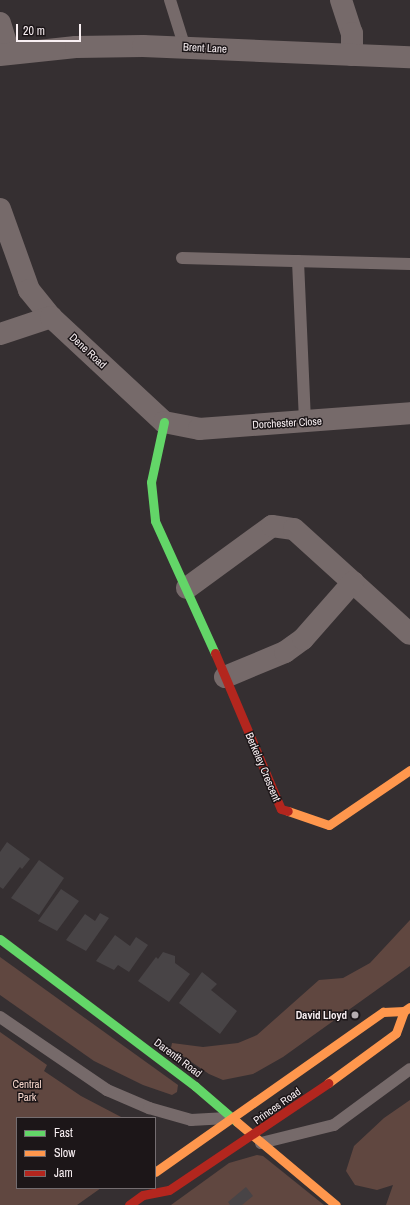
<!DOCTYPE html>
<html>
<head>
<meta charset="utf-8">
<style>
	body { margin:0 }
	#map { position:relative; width:410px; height:1205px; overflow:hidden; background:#352f31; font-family:"Archivo Narrow",sans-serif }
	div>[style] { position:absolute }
	.green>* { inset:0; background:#604740 }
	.building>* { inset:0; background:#484446 }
	.lane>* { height:12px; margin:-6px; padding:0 6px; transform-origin:6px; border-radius:6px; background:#766a6a }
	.street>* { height:22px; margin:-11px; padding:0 11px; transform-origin:11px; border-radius:11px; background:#766a6a }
	.fast>* { height:9px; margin:-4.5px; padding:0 4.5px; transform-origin:4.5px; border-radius:4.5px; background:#63d668 }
	.slow>* { height:9px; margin:-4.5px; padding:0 4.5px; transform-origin:4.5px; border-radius:4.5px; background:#ff974d }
	.jam>* { height:9px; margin:-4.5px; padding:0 4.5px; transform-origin:4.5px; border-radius:4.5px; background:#b3261e }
	.dots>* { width:11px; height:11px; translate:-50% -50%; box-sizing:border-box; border:2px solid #1c1618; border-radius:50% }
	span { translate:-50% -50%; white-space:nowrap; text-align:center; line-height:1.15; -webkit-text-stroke:3px #1c1618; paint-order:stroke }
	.street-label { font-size:11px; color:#f9f0f3 }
	.poi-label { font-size:11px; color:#f9f0f3; font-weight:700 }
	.right { translate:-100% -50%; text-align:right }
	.park-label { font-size:11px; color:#f4d4c9 }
	.legend { position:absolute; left:16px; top:1117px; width:140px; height:72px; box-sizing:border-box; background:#1c1618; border:1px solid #746d70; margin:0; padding:5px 7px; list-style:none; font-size:12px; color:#f9f0f3 }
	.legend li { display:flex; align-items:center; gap:8px; height:20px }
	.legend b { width:20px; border:1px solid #746d70 }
	.scale { position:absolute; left:16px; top:24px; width:65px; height:18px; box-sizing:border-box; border:2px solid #f9f0f3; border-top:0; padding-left:5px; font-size:12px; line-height:14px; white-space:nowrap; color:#f9f0f3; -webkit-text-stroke:3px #1c1618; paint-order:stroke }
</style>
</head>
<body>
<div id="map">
	<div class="green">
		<div style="clip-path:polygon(410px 920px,410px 966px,283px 1057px,253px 1074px,223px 1080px,209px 1074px,171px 1048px,172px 1043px,203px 1047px,238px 1043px,257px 1035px,319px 980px,343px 978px,370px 963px)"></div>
		<div style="clip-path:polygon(0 957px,178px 1085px,177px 1092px,172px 1095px,143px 1085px,94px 1061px,0 995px)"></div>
		<div style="clip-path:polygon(0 1032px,47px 1065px,44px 1071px,81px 1096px,123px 1118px,17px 1118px,17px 1188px,101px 1188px,77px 1205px,0 1205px)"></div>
		<div style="clip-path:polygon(410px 1100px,410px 1205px,386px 1205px,393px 1185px,377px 1190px,355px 1185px,346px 1171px,354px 1146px,384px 1118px)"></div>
		<div style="clip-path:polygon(257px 1155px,263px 1156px,324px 1205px,171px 1205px,229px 1163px)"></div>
	</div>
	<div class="building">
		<div style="clip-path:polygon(7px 842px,30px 859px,22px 869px,20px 867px,3px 889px,0 887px,0 852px)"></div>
		<div style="clip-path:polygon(39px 860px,64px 878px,39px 915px,11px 898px)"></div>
		<div style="clip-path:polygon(61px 889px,79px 901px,57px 931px,38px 921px)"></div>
		<div style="clip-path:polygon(100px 913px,109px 918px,86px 951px,66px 940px,85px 914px,95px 921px)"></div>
		<div style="clip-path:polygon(115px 935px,130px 946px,136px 937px,148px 945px,129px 972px,118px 965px,114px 970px,96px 961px)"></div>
		<div style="clip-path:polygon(163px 952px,175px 956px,175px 963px,190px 974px,169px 1002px,138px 981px,156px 957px,158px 959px)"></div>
		<div style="clip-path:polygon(202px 972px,217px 984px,211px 990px,237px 1011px,220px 1034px,179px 1003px)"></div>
		<div style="clip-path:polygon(246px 1187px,253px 1196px,242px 1205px,230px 1205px,228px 1202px)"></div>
	</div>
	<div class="lane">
		<div style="left:170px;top:0;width:50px;rotate:72.6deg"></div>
		<div style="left:182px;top:258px;width:228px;rotate:1.5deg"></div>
		<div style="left:298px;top:261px;width:162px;rotate:87.5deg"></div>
		<div style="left:0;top:1017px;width:130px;rotate:34.3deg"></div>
		<div style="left:107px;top:1090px;width:46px;rotate:23.2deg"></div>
		<div style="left:149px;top:1108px;width:44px;rotate:15.9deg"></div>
		<div style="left:191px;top:1120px;width:36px;rotate:-3deg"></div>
		<div style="left:261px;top:1143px;width:75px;rotate:-13.9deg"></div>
		<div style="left:334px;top:1125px;width:94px;rotate:-36.4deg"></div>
	</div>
	<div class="street">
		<div style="left:341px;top:0;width:35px;rotate:72deg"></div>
		<div style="left:352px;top:33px;width:22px;rotate:90deg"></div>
		<div style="left:0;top:23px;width:31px;rotate:73deg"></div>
		<div style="left:0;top:55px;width:76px;rotate:-6deg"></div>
		<div style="left:76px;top:47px;width:67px;rotate:-0.9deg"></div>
		<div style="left:143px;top:46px;width:267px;rotate:2.4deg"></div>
		<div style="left:0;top:209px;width:86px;rotate:70.3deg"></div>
		<div style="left:29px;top:290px;width:35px;rotate:51deg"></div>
		<div style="left:0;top:334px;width:54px;rotate:-18.4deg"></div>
		<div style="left:51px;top:317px;width:154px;rotate:42.9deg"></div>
		<div style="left:164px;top:422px;width:36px;rotate:11deg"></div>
		<div style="left:199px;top:429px;width:212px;rotate:-4.3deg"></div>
		<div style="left:187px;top:588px;width:105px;rotate:-36.1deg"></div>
		<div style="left:272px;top:526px;width:22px;rotate:8deg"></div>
		<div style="left:294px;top:529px;width:156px;rotate:42.2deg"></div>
		<div style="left:225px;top:677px;width:65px;rotate:-22.6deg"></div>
		<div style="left:285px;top:652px;width:22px;rotate:-36deg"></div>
		<div style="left:303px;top:639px;width:76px;rotate:-48.7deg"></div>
	</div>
	<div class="fast">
		<div style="left:164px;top:422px;width:61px;rotate:102.2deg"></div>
		<div style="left:151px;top:482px;width:39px;rotate:84deg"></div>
		<div style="left:155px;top:521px;width:145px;rotate:65.6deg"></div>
		<div style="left:0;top:939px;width:244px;rotate:37deg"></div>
		<div style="left:195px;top:1086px;width:55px;rotate:40.6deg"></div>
	</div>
	<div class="slow">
		<div style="left:288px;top:811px;width:43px;rotate:18.9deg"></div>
		<div style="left:329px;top:825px;width:98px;rotate:-34.2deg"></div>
		<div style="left:328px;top:1083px;width:84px;rotate:-36.3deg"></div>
		<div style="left:396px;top:1033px;width:23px;rotate:-70deg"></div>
		<div style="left:237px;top:1122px;width:129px;rotate:40deg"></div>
		<div style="left:155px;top:1172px;width:279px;rotate:-35.1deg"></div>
		<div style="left:383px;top:1012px;width:21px;rotate:-3deg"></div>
		<div style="left:404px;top:1011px;width:7px;rotate:-34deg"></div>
	</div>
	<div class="jam">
		<div style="left:215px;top:653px;width:169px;rotate:67.1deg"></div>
		<div style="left:281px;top:809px;width:7px;rotate:16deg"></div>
		<div style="left:129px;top:1205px;width:17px;rotate:-36deg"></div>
		<div style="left:143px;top:1195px;width:26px;rotate:-11deg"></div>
		<div style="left:169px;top:1190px;width:192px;rotate:-33.9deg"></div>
	</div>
	<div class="dots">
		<div style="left:355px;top:1015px;background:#b4acaf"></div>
	</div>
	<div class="street-label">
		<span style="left:205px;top:48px;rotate:3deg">Brent Lane</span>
		<span style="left:88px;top:351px;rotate:43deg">Dene Road</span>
		<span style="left:287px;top:423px;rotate:-3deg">Dorchester Close</span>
		<span style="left:263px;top:767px;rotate:67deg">Berkeley Crescent</span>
		<span style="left:178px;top:1058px;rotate:37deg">Darenth Road</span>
		<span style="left:277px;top:1106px;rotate:-35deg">Princes Road</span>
	</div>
	<div class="poi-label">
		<span class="right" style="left:347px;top:1015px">David Lloyd</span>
	</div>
	<div class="park-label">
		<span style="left:27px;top:1091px">Central<br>Park</span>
	</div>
	<ul class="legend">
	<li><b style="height:5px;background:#63d668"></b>Fast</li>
	<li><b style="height:5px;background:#ff974d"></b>Slow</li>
	<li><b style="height:5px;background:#b3261e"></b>Jam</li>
	</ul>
	<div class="scale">20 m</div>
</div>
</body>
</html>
